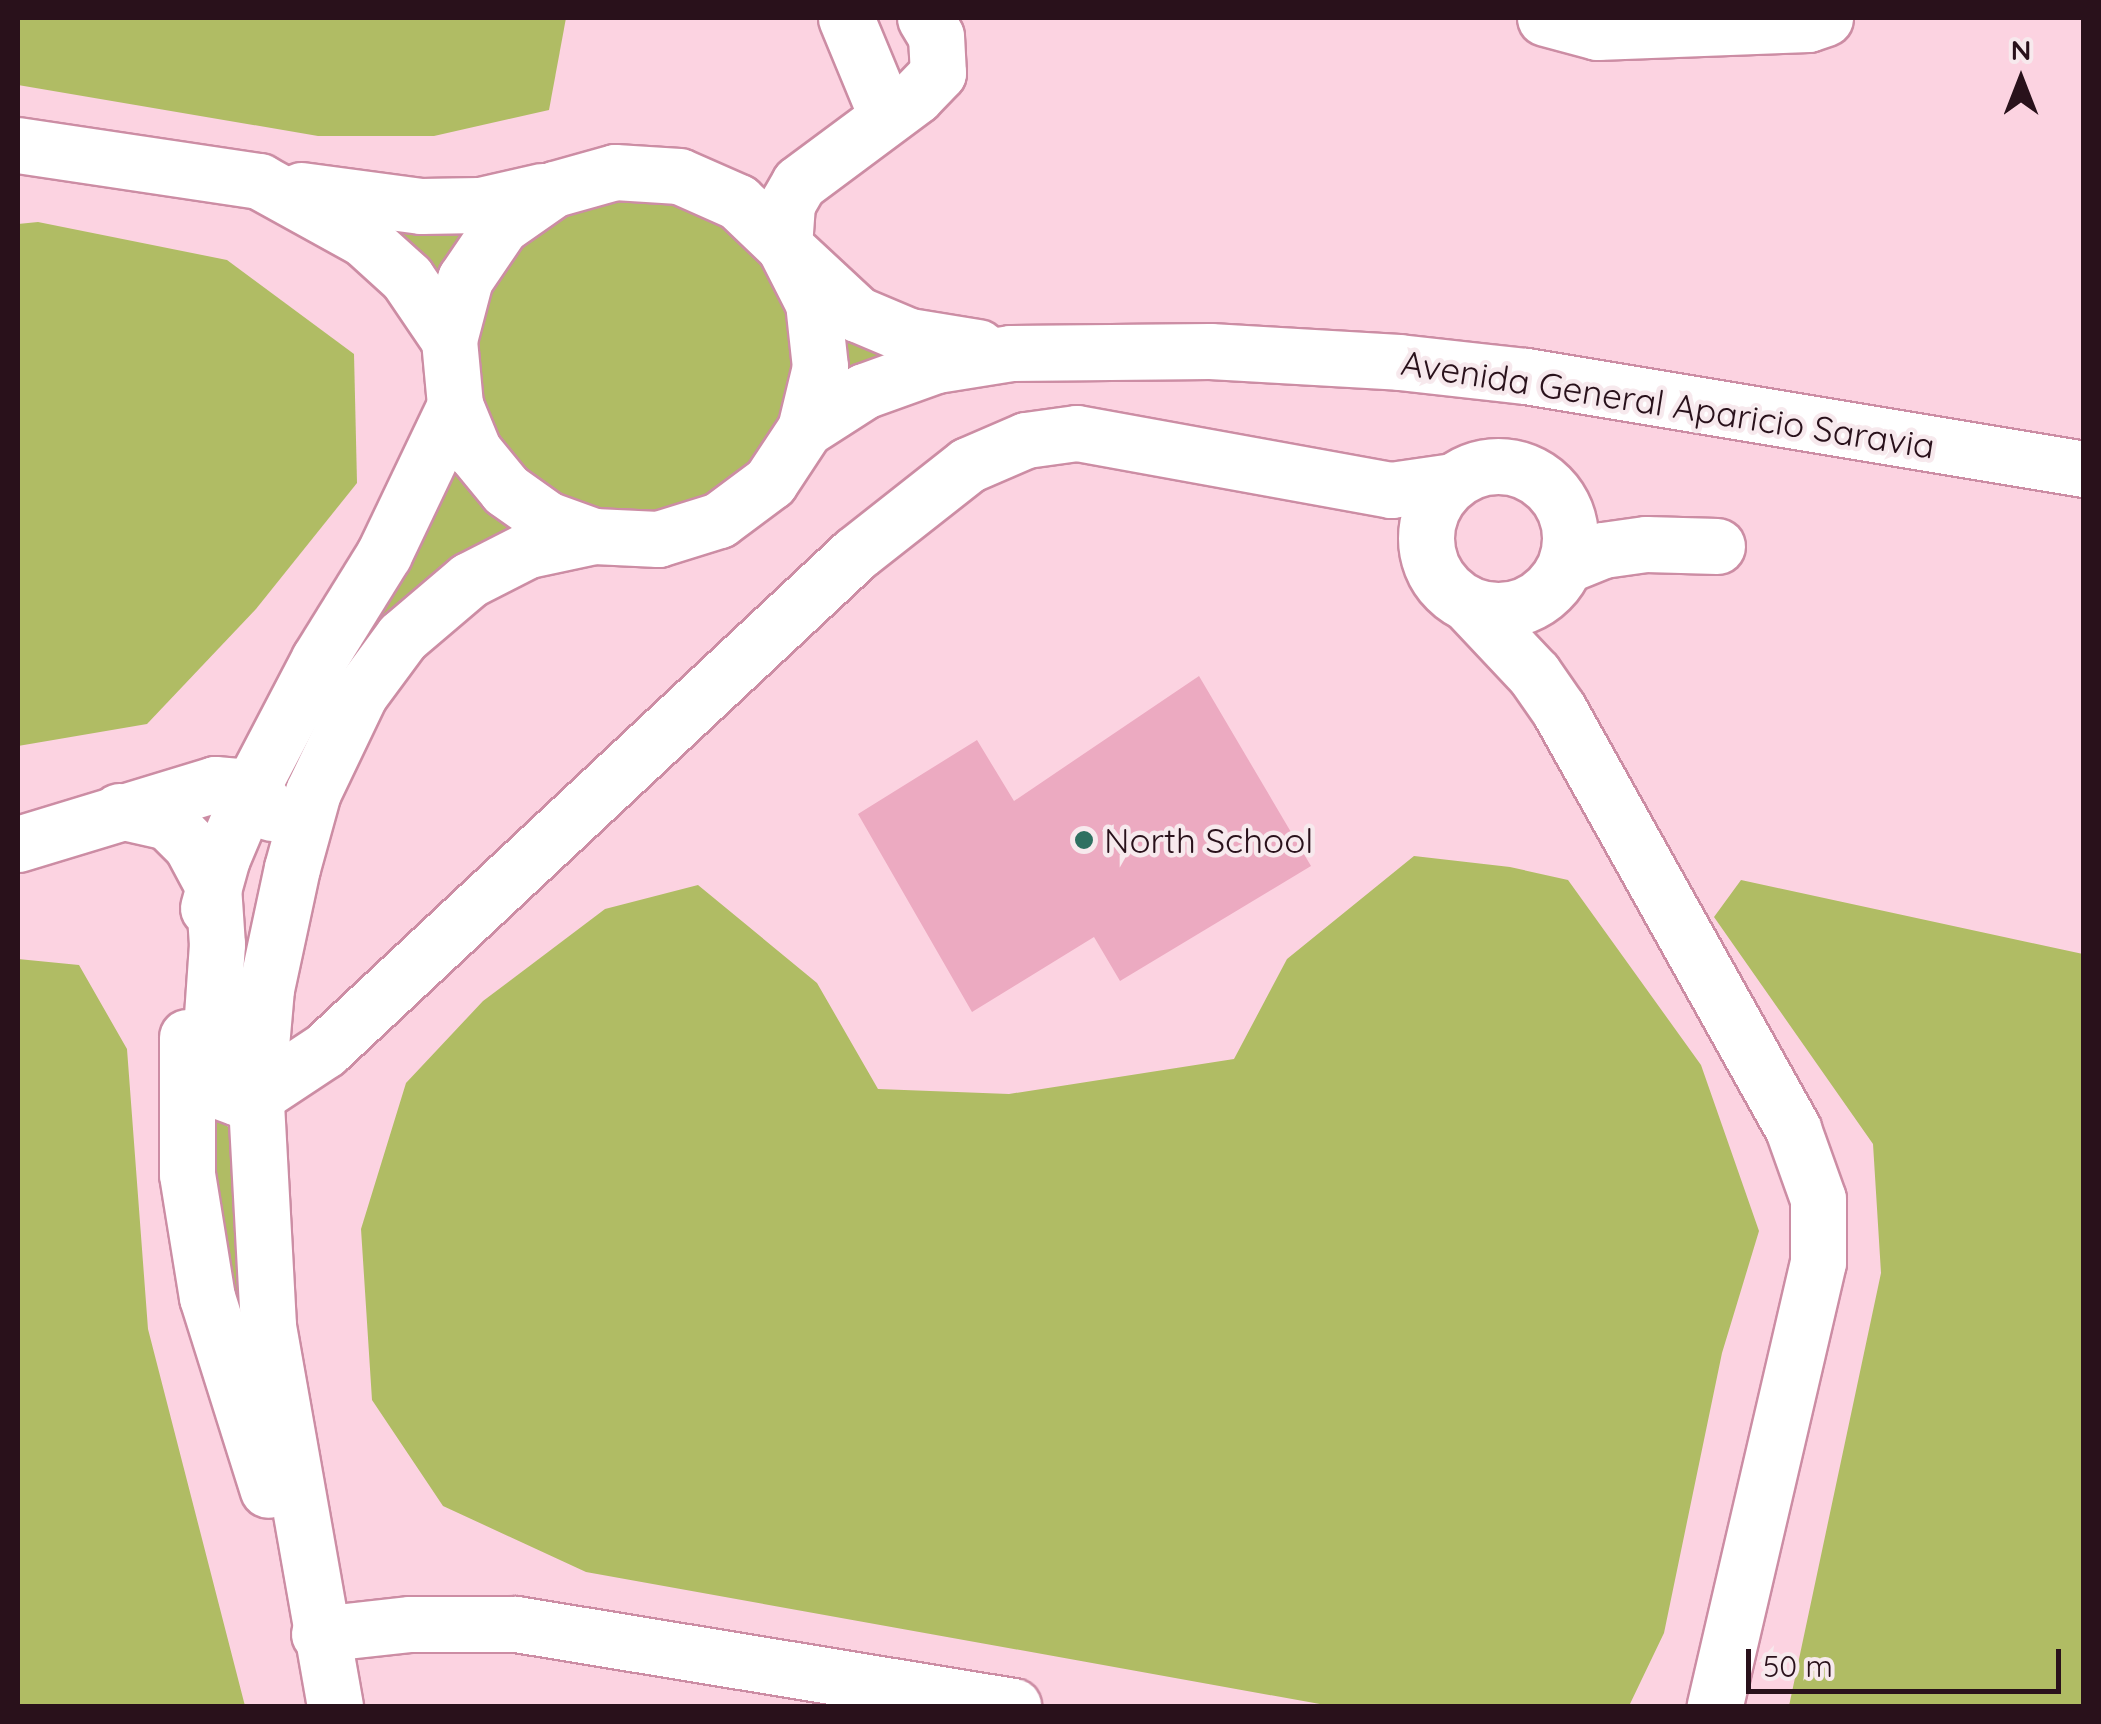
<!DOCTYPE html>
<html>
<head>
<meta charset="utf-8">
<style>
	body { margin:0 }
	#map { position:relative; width:2101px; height:1724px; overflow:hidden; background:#fcd3e1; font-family:Quicksand,sans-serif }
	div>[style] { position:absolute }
	.green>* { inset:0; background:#b0bc64 }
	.round { border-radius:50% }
	.building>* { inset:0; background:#ecaac1 }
	.roads { filter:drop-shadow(2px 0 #cc8da4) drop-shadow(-2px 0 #cc8da4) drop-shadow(0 2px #cc8da4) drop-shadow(0 -2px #cc8da4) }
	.minor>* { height:55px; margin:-27.5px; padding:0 27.5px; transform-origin:27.5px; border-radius:27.5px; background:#fff }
	.minor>.ring { margin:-27.5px; padding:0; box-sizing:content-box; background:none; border:55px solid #fff; border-radius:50% }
	.dots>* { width:28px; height:28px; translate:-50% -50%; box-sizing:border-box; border:5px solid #f7e9ed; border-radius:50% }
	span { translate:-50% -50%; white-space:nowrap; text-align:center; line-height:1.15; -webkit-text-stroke:9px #f7e9ed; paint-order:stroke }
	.street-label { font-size:35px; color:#29111b }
	.poi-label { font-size:35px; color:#29111b }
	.left { translate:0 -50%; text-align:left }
	.frame { position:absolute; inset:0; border:20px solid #29111b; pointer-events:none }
	.north { position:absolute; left:1971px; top:30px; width:100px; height:100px; -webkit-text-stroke:8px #f7e9ed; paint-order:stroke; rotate:0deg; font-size:28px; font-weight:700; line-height:40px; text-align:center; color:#29111b }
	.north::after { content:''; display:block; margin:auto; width:35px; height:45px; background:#29111b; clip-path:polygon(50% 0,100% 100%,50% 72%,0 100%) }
	.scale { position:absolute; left:1746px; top:1649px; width:315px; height:45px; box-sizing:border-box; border:5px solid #29111b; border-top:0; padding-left:12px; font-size:30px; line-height:35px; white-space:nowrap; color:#29111b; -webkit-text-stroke:8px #f7e9ed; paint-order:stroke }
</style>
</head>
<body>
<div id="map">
	<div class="green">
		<div style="clip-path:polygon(18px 18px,566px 18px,549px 110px,434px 136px,318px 136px,18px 85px)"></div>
		<div class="round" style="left:477px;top:196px;width:316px;height:316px"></div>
		<div style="clip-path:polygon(375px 220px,469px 223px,436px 292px)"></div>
		<div style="clip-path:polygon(38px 222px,227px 260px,354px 354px,357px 483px,256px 609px,147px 724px,18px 746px,18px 224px)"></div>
		<div style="clip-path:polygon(839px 322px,939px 354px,840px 385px)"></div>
		<div style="clip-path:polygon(449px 453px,528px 530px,337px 684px)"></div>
		<div style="clip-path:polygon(1414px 856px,1510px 867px,1568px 880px,1701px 1065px,1759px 1231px,1722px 1353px,1664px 1633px,1629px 1706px,1331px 1706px,586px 1572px,443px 1506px,372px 1400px,361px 1229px,406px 1083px,483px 1001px,605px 909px,698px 885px,817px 983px,878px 1089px,1009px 1094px,1234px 1059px,1287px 959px)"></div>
		<div style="clip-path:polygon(1741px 880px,2083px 954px,2083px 1706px,1789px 1706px,1881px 1273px,1873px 1144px,1714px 917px)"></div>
		<div style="clip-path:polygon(18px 959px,79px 965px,127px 1049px,148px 1329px,245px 1706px,18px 1706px)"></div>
		<div style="clip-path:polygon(205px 1103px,230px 1129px,240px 1248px,273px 1456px,229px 1294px)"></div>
	</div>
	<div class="building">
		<div style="clip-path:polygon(1199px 676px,1311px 866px,1120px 981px,1094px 937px,972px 1012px,858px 814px,977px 740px,1014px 801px)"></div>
	</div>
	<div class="roads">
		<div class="minor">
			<div style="left:846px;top:18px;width:107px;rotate:67.5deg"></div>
			<div style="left:925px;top:18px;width:21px;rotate:59deg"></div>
			<div style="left:936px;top:36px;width:37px;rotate:87deg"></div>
			<div style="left:938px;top:73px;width:32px;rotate:134deg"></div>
			<div style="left:916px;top:96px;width:146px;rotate:143.4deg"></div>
			<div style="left:799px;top:183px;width:24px;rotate:120deg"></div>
			<div style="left:787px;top:204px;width:42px;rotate:94.1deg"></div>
			<div style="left:784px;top:246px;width:100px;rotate:43deg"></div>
			<div style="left:857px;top:314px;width:56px;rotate:22.9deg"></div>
			<div style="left:909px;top:336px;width:70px;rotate:9.1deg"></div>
			<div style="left:1545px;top:18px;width:54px;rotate:15.1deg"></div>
			<div style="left:1597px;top:32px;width:211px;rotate:-2.2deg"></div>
			<div style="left:1808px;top:24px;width:18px;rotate:-19deg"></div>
			<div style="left:18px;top:145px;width:244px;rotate:8.5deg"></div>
			<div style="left:259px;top:181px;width:120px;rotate:28.9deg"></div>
			<div style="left:364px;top:239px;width:58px;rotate:42.2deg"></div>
			<div style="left:407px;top:278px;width:75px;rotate:55.9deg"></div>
			<div style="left:301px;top:190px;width:121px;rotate:7.6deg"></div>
			<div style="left:421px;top:206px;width:59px;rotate:-1deg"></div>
			<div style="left:480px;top:205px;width:64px;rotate:-12.7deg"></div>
			<div style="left:805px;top:429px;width:70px;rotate:-32.8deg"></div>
			<div style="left:864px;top:391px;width:77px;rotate:-19.9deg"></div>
			<div style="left:936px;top:365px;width:76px;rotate:-9.1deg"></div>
			<div style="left:1011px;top:353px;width:199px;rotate:-0.6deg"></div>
			<div style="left:1210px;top:351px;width:189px;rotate:3.3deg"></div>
			<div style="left:1399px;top:362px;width:128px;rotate:6.3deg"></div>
			<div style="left:1526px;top:376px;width:566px;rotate:9.46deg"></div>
			<div class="ring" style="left:1426px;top:466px;width:89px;height:89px"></div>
			<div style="left:1566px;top:565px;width:40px;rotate:-22deg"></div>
			<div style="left:1603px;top:550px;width:43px;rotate:-7.9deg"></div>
			<div style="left:1646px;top:544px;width:71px;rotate:1.6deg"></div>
			<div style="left:1468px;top:604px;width:96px;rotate:46.7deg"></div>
			<div style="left:1534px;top:674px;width:44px;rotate:55.2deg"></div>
			<div style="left:1559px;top:710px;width:480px;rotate:60.8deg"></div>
			<div style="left:1793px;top:1129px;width:74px;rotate:70.3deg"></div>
			<div style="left:1818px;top:1199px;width:63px;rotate:90deg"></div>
			<div style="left:1818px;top:1262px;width:456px;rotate:103.1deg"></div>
			<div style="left:119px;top:811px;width:50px;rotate:12.7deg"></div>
			<div style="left:168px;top:822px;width:33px;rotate:45deg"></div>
			<div style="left:191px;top:845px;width:47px;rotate:61.8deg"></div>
			<div style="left:213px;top:886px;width:58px;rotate:86.1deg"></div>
			<div style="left:217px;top:944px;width:128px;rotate:94deg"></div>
			<div style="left:208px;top:1072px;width:22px;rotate:60deg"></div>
			<div style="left:219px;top:1091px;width:20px;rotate:20deg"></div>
			<div style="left:238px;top:1098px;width:19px;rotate:-9deg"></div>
			<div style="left:257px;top:1095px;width:82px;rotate:-33.5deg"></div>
			<div style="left:325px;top:1050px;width:726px;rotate:-43.1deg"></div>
			<div style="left:855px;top:554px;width:144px;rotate:-38.2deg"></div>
			<div style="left:968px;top:465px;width:63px;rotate:-23.3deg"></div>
			<div style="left:1026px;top:440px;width:51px;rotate:-7.8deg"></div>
			<div style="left:1077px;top:433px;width:319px;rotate:10.3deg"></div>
			<div style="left:1391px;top:490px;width:63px;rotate:-8.3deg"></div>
			<div style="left:18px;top:844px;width:206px;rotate:-16.9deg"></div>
			<div style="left:215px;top:784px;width:37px;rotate:5deg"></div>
			<div style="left:252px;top:787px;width:32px;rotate:54deg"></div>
			<div style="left:208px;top:908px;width:52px;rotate:-74.4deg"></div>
			<div style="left:222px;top:858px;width:77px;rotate:-67.1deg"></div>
			<div style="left:252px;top:787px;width:144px;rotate:-62.4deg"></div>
			<div style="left:319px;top:659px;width:123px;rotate:-58.2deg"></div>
			<div style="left:384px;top:554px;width:165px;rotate:-64.5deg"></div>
			<div style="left:187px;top:1037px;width:137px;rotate:90deg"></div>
			<div style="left:187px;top:1174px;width:125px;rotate:80.8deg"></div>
			<div style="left:207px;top:1297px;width:202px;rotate:72.5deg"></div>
			<div style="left:319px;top:1634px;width:92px;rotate:-6.3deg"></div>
			<div style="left:410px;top:1624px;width:106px"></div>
			<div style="left:516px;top:1624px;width:504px;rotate:9.37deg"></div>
			<div style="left:335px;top:1706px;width:387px;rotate:-100deg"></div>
			<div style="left:268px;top:1325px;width:222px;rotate:-93.1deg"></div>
			<div style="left:256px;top:1103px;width:114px;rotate:-85deg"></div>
			<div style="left:266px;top:989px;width:124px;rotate:-77.9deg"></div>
			<div style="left:292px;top:868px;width:79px;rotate:-74.6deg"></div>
			<div style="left:313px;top:792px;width:109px;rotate:-64.4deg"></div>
			<div style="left:360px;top:694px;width:71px;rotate:-53.6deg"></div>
			<div style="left:402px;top:637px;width:88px;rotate:-40.4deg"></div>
			<div style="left:469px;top:580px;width:66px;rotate:-27deg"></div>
			<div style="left:528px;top:550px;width:67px;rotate:-12deg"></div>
			<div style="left:594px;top:536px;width:64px;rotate:2.7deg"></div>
			<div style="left:658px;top:539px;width:64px;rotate:-17.3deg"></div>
			<div style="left:719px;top:520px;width:64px;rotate:-36.7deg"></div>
			<div style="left:770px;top:482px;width:64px;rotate:-56.6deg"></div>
			<div style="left:805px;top:429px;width:64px;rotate:-76.4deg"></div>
			<div style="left:820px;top:367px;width:64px;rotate:-96.2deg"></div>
			<div style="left:813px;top:303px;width:64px;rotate:-117deg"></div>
			<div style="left:784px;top:246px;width:64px;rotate:-136.3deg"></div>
			<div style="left:738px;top:202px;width:64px;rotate:-156.2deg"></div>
			<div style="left:679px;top:176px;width:64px;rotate:-176.4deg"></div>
			<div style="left:615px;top:172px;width:63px;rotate:164.4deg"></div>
			<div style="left:554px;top:189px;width:65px;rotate:145.1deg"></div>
			<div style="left:501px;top:226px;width:64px;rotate:124.2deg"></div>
			<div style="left:465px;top:279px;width:63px;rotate:104.7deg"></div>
			<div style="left:449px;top:340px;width:65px;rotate:84.7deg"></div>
			<div style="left:455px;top:405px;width:50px;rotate:67.6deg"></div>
			<div style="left:474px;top:451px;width:50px;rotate:50.6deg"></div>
			<div style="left:506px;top:490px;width:50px;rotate:35.3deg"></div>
			<div style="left:547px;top:519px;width:50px;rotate:19.9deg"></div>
		</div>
	</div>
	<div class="dots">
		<div style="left:1084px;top:840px;background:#2e7061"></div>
	</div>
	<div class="street-label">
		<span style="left:1668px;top:404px;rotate:9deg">Avenida General Aparicio Saravia</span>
	</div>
	<div class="poi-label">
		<span class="left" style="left:1104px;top:840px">North School</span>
	</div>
	<div class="frame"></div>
	<div class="north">N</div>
	<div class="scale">50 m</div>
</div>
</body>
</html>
